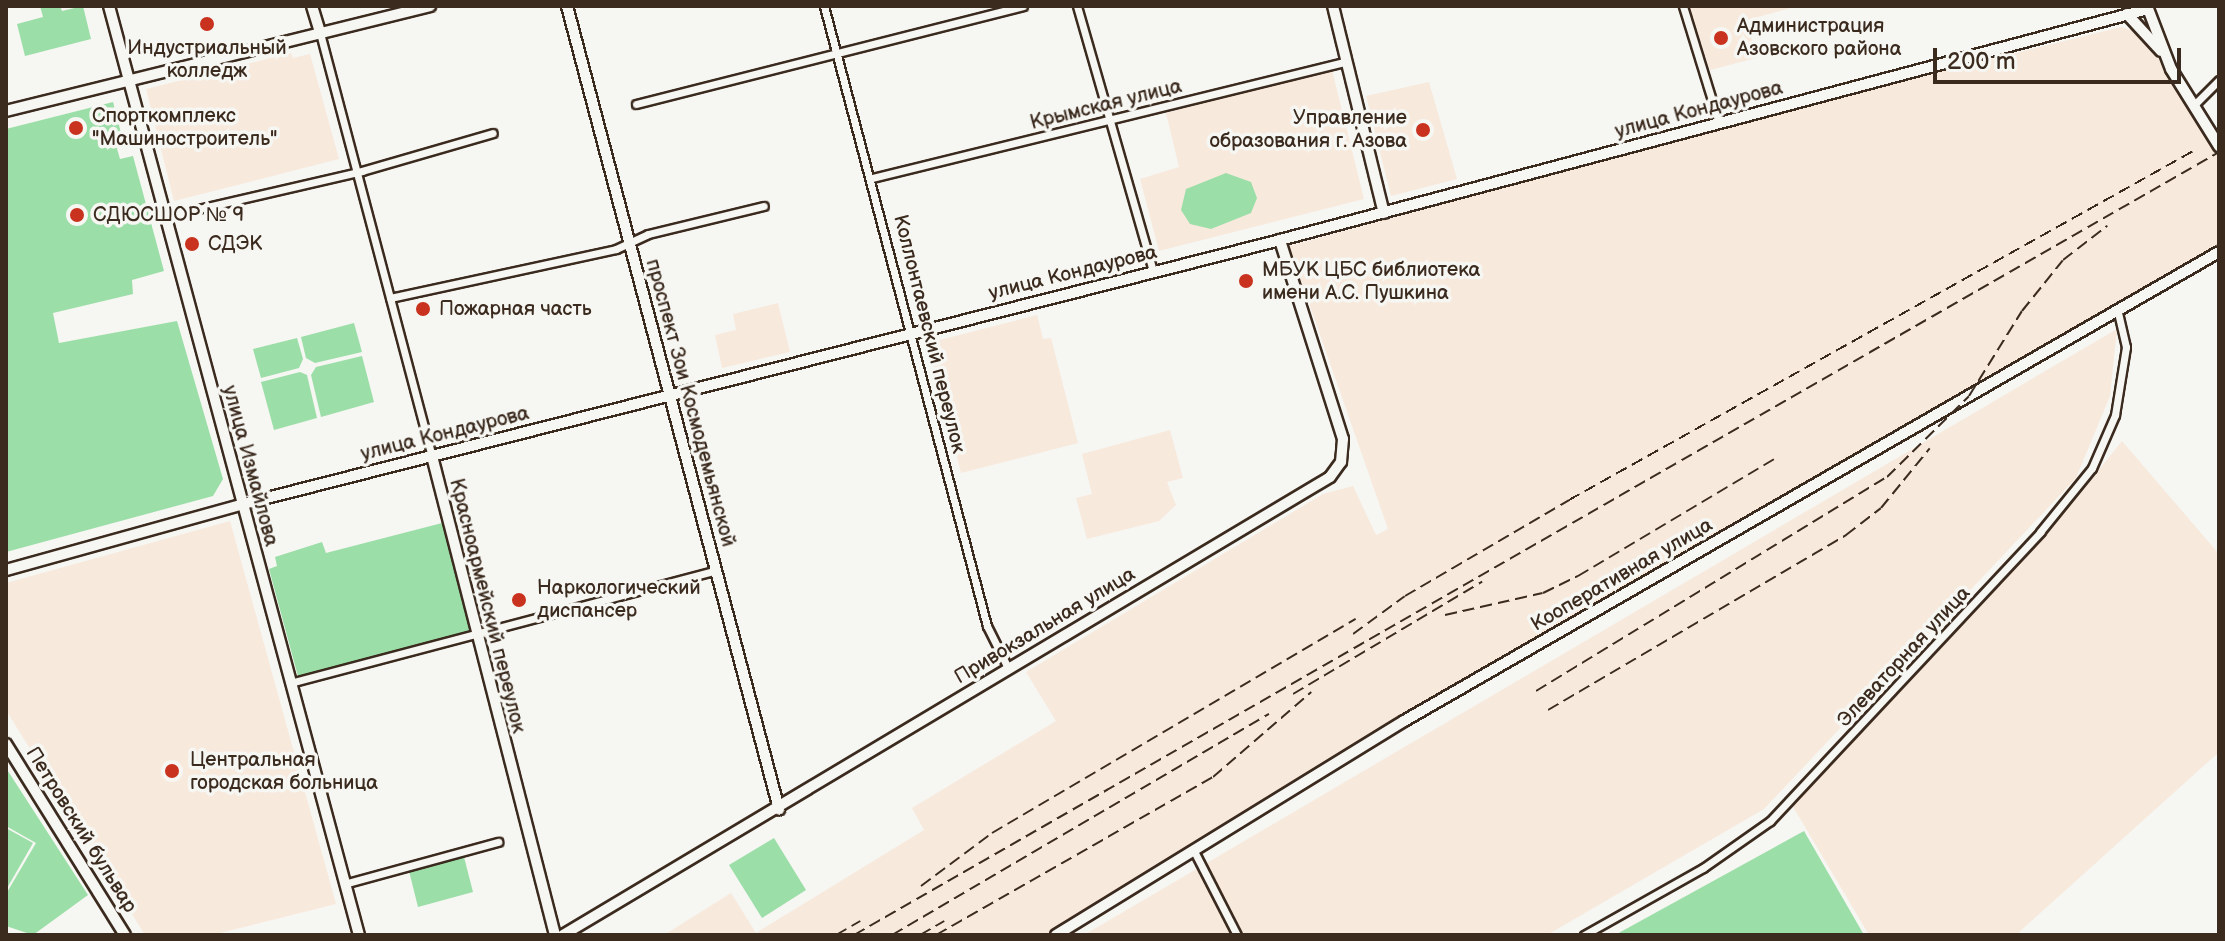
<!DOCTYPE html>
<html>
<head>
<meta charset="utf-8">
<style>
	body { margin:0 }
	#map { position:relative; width:2225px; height:941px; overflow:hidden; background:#f6f6f2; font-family:"Balsamiq Sans",sans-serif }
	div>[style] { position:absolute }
	.built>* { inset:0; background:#f8e9dd }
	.green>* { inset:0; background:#9cdea8 }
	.roads { filter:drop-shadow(2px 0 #3b2a1e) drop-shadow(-2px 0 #3b2a1e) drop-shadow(0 2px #3b2a1e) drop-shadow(0 -2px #3b2a1e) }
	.street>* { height:7px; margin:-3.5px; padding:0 3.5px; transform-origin:3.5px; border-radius:3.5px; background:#f6f6f2 }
	.secondary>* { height:10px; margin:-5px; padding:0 5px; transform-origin:5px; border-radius:5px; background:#f6f6f2 }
	.rail>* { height:2px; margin-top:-1px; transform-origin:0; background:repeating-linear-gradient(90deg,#3b2a1e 0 12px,transparent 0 18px) }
	.dots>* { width:22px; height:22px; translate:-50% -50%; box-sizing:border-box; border:4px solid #f6f6f2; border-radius:50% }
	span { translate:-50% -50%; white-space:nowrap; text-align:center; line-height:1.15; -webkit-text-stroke:7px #f6f6f2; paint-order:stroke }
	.poi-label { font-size:20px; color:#3b2a1e }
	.left { translate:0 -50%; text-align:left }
	.right { translate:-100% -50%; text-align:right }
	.street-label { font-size:20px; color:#3b2a1e }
	.frame { position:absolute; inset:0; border:8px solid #3b2a1e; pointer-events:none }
	.scale { position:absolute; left:1933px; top:48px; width:248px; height:36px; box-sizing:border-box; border:4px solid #3b2a1e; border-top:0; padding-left:10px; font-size:24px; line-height:28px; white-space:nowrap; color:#3b2a1e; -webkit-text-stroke:6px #f6f6f2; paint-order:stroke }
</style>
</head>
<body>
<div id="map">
	<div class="built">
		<div style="clip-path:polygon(1689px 6px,1798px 6px,1747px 20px,1756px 58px,1710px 70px)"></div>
		<div style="clip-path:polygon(2121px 27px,2141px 33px,2219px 132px,2219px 243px,1046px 935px,664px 935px,731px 893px,756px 933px,924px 830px,912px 808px,1056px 721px,1026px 672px,1323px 494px,1353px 486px,1376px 535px,1388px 529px,1289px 246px,1822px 101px)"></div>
		<div style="clip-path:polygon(291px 53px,293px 58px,310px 54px,339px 159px,174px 201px,146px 89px)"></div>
		<div style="clip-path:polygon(1332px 70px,1364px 199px,1159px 251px,1140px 179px,1179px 167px,1166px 113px)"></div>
		<div style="clip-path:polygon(1429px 82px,1457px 179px,1391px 196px,1366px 96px)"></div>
		<div style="clip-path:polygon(778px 303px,790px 352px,722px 368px,715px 335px,736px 330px,733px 314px)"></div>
		<div style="clip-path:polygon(1037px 315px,1043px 339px,1051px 338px,1078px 443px,961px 473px,928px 343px)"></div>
		<div style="clip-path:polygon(2117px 329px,2110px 396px,2076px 478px,1764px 809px,1547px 935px,1084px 935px)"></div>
		<div style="clip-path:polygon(1170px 430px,1183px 478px,1167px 482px,1176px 505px,1159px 521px,1087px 539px,1076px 498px,1092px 494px,1082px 454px)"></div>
		<div style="clip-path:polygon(2122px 441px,2219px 554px,2219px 752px,2016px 935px,1869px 935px,1792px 805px,2047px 534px)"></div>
		<div style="clip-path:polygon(230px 521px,336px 904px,212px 935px,145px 935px,6px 710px,6px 583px)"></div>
	</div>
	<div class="green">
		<div style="clip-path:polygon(40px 6px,60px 6px,62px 11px,83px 6px,91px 39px,25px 56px,17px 24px,43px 17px)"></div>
		<div style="clip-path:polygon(113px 102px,121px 133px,113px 135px,120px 159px,133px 156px,164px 271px,132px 280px,133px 294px,53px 313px,59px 343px,177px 321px,223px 479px,213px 496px,6px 552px,6px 129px)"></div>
		<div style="clip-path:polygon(1226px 173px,1251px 182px,1257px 198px,1251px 213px,1211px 229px,1190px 224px,1181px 210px,1186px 189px)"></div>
		<div style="clip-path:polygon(354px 323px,362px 352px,315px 363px,306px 358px,301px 337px)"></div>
		<div style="clip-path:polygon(297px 338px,303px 359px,299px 368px,261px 378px,253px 349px)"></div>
		<div style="clip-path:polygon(362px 356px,374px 402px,321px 417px,311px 375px,316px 367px)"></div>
		<div style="clip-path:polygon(300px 372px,307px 375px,317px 418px,274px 430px,261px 382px)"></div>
		<div style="clip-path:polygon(446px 522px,474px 634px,299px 680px,269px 569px,277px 566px,275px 557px,322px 542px,326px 553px)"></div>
		<div style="clip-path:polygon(6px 768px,88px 895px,33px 935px,6px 926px,6px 894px,36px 843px,6px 826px)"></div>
		<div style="clip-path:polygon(6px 828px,33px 843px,6px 890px)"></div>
		<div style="clip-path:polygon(1804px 831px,1864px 935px,1615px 935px)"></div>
		<div style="clip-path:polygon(774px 838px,806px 890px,762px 918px,729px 865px)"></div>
		<div style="clip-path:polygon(464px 857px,473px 892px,418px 907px,409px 871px)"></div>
	</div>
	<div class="roads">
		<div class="street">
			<div style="left:824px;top:6px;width:641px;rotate:75.27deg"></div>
			<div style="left:987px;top:626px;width:47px;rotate:63.4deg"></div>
			<div style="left:1077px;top:6px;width:276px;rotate:74deg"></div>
			<div style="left:1683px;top:6px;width:122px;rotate:72.9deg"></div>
			<div style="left:320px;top:33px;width:438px;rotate:75.2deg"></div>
			<div style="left:636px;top:104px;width:399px;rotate:-14.2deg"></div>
			<div style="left:2194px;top:105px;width:35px;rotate:-45deg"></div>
			<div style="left:872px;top:178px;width:489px;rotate:-13.8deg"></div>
			<div style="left:163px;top:217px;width:204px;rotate:-13deg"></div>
			<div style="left:362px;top:171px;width:136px;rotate:-16.2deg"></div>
			<div style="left:390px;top:298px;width:231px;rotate:-12.2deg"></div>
			<div style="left:616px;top:249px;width:35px;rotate:-25deg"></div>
			<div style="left:648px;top:234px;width:119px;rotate:-13.6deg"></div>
			<div style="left:290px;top:683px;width:440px;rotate:-14.8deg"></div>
			<div style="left:1195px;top:853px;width:92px;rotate:62.9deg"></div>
			<div style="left:344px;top:884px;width:160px;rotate:-15.3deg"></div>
			<div style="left:1584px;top:935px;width:137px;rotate:-29.4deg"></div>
			<div style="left:1703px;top:868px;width:82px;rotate:-35deg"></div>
			<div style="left:1770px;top:821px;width:396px;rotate:-46.9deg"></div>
			<div style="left:2040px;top:532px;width:82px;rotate:-50.9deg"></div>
			<div style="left:2092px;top:468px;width:58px;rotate:-66.5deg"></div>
			<div style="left:2115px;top:415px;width:69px;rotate:-80.8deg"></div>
			<div style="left:2126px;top:347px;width:36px;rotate:-103deg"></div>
		</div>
		<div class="secondary">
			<div style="left:109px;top:6px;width:962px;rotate:74.94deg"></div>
			<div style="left:312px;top:6px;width:28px;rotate:73deg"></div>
			<div style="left:567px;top:6px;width:831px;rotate:75.21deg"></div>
			<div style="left:1333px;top:6px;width:213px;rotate:76.2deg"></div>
			<div style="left:2147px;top:6px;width:67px;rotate:69.1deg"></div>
			<div style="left:2171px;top:69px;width:91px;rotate:58.1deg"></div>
			<div style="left:2127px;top:14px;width:50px;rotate:47.4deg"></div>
			<div style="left:6px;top:111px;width:437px;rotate:-13.9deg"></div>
			<div style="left:432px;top:456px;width:495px;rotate:75.6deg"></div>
			<div style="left:6px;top:570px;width:254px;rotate:-15.5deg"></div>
			<div style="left:251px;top:502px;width:1062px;rotate:-14.28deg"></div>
			<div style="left:1280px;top:240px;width:898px;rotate:-14.9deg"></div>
			<div style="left:6px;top:744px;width:225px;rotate:58.1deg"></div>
			<div style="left:563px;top:935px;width:893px;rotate:-30.84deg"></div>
			<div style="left:1330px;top:477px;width:19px;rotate:-54deg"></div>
			<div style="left:1341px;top:462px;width:23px;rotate:-85deg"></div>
			<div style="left:1343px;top:439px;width:209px;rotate:-107.6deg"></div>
			<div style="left:1056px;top:935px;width:409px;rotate:-31.6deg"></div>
			<div style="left:1404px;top:721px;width:940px;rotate:-29.92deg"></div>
		</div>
	</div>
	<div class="rail">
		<div style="left:1445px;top:615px;width:100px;rotate:-12.7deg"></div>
		<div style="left:1543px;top:593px;width:39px;rotate:-26deg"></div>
		<div style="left:1578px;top:576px;width:228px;rotate:-30.8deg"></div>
		<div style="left:1353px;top:634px;width:64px;rotate:-36.2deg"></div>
		<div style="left:1405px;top:596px;width:190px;rotate:-30.3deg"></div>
		<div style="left:1569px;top:500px;width:717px;rotate:-29.21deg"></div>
		<div style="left:1536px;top:691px;width:411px;rotate:-31.4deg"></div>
		<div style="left:1887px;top:477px;width:115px;rotate:-44.6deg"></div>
		<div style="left:1969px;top:396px;width:100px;rotate:-58.1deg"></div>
		<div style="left:2022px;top:311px;width:65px;rotate:-51.2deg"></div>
		<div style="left:2063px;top:260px;width:56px;rotate:-37.7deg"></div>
		<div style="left:1293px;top:694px;width:220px;rotate:-30.7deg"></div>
		<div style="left:1548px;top:710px;width:346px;rotate:-30.4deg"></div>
		<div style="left:1846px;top:535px;width:44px;rotate:-37.6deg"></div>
		<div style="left:1881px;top:508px;width:77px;rotate:-50.8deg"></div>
		<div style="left:921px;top:886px;width:89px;rotate:-36.7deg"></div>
		<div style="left:992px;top:833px;width:422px;rotate:-30.5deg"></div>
		<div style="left:836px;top:935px;width:28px;rotate:-30deg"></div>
		<div style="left:854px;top:935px;width:1574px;rotate:-29.84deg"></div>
		<div style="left:892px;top:935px;width:437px;rotate:-30.4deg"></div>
		<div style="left:920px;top:935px;width:28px;rotate:-30deg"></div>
		<div style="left:936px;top:935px;width:319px;rotate:-29.7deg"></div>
		<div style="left:1213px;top:777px;width:130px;rotate:-40.9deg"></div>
	</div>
	<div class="dots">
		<div style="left:207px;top:24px;background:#c8321e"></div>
		<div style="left:1721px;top:38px;background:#c8321e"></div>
		<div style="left:76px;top:128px;background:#c8321e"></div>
		<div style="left:1423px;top:130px;background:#c8321e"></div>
		<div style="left:77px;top:215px;background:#c8321e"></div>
		<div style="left:192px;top:244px;background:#c8321e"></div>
		<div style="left:1246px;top:281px;background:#c8321e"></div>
		<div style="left:423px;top:309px;background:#c8321e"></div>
		<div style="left:519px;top:600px;background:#c8321e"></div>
		<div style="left:172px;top:771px;background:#c8321e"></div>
	</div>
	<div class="poi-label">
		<span class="left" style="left:1737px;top:38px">Администрация<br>Азовского района</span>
		<span style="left:207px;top:60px">Индустриальный<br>колледж</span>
		<span class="left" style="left:92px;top:128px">Спорткомплекс<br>"Машиностроитель"</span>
		<span class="right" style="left:1407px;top:130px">Управление<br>образования г. Азова</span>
		<span class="left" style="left:93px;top:215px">СДЮСШОР № 9</span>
		<span class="left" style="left:208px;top:244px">СДЭК</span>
		<span class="left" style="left:1262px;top:282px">МБУК ЦБС библиотека<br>имени А.С. Пушкина</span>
		<span class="left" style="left:439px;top:309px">Пожарная часть</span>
		<span class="left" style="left:537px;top:600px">Наркологический<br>диспансер</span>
		<span class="left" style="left:190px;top:772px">Центральная<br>городская больница</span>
	</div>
	<div class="street-label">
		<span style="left:1106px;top:105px;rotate:-14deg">Крымская улица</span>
		<span style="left:1699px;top:110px;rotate:-15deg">улица Кондаурова</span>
		<span style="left:1073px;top:273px;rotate:-14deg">улица Кондаурова</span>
		<span style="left:929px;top:334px;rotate:76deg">Коллонтаевский переулок</span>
		<span style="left:690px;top:403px;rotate:75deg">проспект Зои Космодемьянской</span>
		<span style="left:445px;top:434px;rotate:-14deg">улица Кондаурова</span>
		<span style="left:250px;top:466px;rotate:75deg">улица Измайлова</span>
		<span style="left:1622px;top:575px;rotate:-30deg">Кооперативная улица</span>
		<span style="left:487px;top:606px;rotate:76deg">Красноармейский переулок</span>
		<span style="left:1045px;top:626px;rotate:-31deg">Привокзальная улица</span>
		<span style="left:1904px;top:657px;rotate:-47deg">Элеваторная улица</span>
		<span style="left:81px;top:830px;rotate:58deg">Петровский бульвар</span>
	</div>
	<div class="frame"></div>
	<div class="scale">200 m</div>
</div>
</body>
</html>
